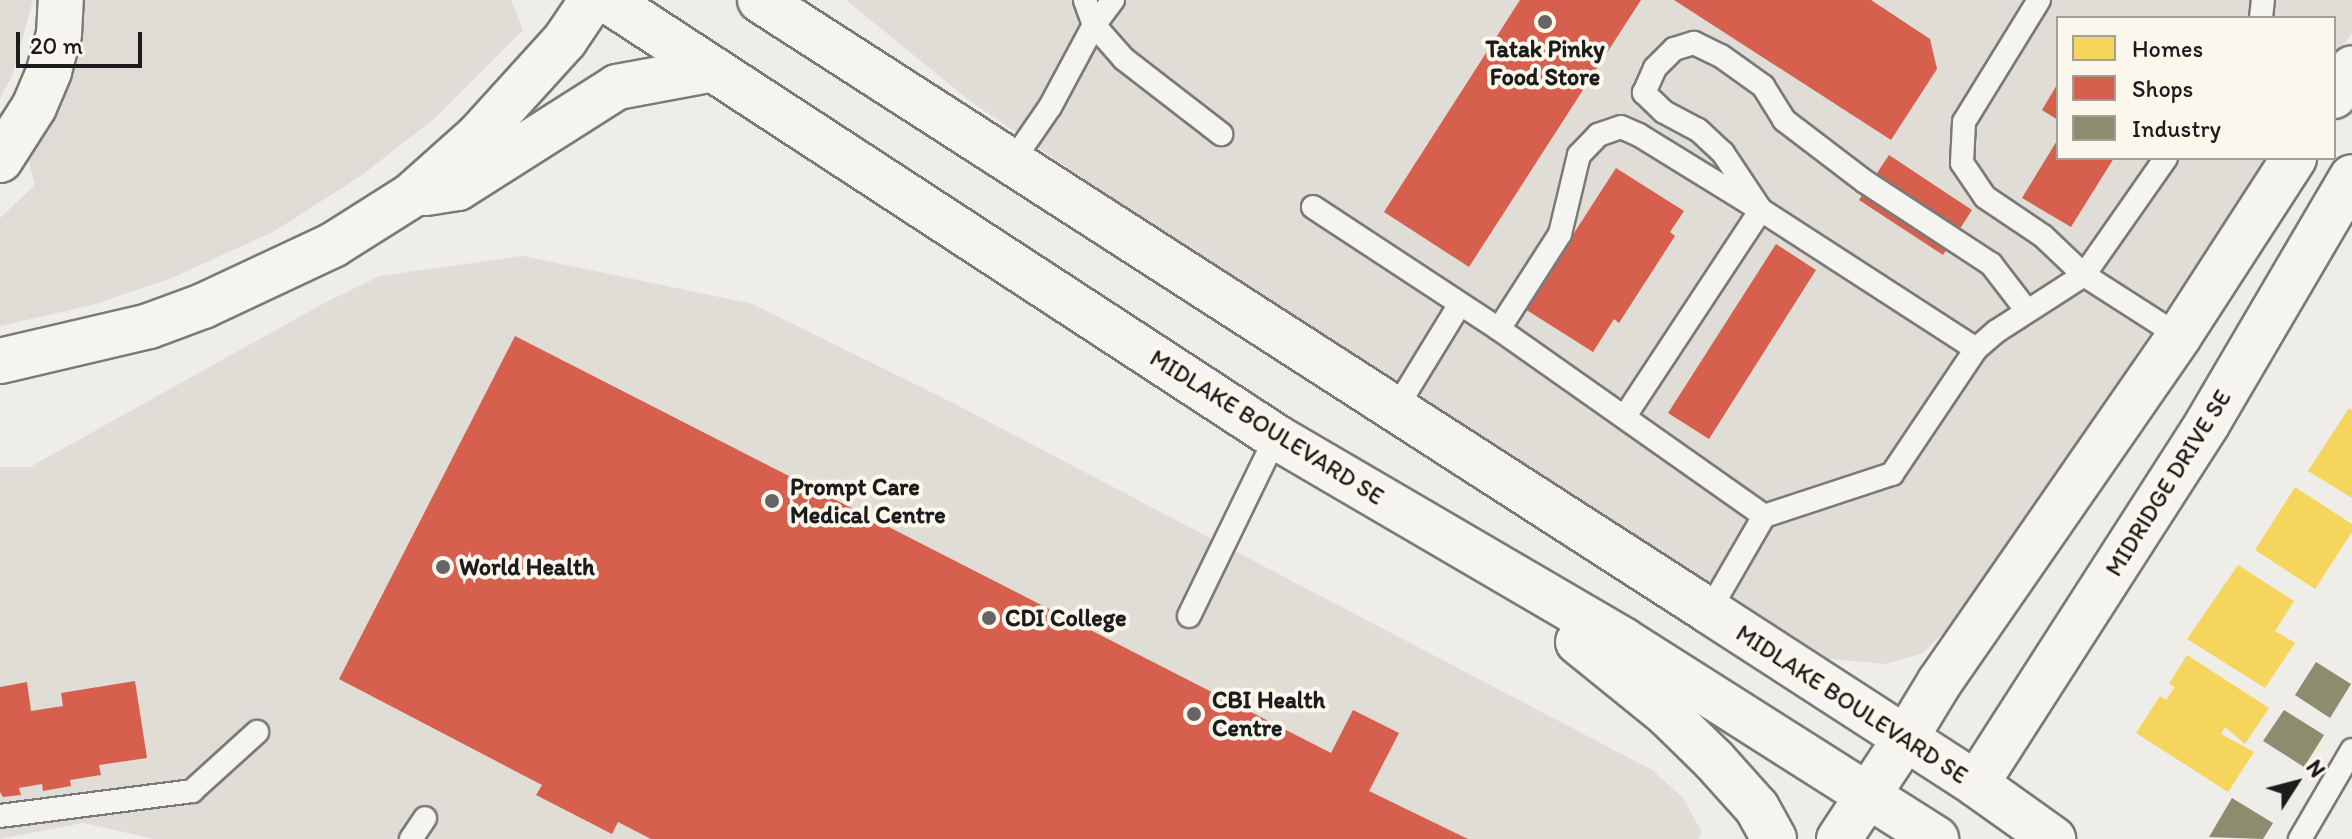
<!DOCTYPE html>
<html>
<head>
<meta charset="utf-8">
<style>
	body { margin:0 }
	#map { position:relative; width:2352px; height:839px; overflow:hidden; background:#eeede8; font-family:Itim,sans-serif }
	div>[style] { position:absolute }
	.built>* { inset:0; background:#dfddd6 }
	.green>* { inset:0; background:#dfdcd5 }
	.homes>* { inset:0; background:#f6d55c }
	.shops>* { inset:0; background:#d6604d }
	.industry>* { inset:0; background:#8c8c6e }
	.roads { filter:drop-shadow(2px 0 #7a7a78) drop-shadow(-2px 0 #7a7a78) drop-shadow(0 2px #7a7a78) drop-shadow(0 -2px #7a7a78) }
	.lane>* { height:22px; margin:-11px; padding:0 11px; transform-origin:11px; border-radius:11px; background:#f5f4f0 }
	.street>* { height:44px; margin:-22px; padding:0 22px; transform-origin:22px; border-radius:22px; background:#f5f4f0 }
	.secondary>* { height:44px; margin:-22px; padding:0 22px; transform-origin:22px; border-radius:22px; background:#f5f4f0 }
	.highway>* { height:44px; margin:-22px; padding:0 22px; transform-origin:22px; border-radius:22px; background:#f5f4f0 }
	.dots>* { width:22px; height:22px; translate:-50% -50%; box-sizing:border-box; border:4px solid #fbf7ec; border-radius:50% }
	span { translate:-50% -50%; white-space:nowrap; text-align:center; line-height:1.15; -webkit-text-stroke:8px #fbf7ec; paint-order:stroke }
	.poi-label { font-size:24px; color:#1c1c1c; font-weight:700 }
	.left { translate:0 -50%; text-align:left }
	.street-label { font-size:24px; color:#1c1c1c }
	.legend { position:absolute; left:2056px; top:16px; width:280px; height:144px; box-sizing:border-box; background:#fbf7ec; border:2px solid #a29f99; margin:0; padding:10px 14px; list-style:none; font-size:24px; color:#1c1c1c }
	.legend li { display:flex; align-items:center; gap:16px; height:40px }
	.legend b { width:40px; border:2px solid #a29f99 }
	.north { position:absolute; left:2256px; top:743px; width:80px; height:80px; -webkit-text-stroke:6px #fbf7ec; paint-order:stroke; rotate:54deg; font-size:22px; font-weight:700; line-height:32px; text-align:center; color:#1c1c1c }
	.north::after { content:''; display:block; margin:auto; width:28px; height:36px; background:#1c1c1c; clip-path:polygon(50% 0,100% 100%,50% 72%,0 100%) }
	.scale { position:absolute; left:16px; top:32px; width:126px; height:36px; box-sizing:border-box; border:4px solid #1c1c1c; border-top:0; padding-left:10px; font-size:24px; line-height:28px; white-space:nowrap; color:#1c1c1c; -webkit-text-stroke:6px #fbf7ec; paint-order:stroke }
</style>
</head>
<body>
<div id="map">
	<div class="built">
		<div style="clip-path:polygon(846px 0,2352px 0,2352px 33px,2334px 60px,2334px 18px,2058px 18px,2058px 158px,2268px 158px,1962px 614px,1923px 653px,1885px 664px,1820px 658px,1351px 361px,970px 101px)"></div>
		<div style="clip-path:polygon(523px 256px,753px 304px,955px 404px,1652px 770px,1683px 798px,1702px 832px,1698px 839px,154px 839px,83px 823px,0 839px,0 467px,30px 467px,328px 301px,380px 276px)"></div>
	</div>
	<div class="green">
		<div style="clip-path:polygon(0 0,33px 0,12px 76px,0 98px)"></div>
		<div style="clip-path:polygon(80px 0,511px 0,523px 30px,435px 118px,362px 175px,273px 232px,169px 279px,92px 305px,0 326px,0 218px,35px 185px,29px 162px,30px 147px)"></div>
	</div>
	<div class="homes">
		<div style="clip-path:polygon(2349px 408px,2352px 410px,2352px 498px,2308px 471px)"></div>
		<div style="clip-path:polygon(2295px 487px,2352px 524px,2352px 532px,2315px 589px,2255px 550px)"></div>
		<div style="clip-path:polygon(2238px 565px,2294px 601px,2275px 631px,2295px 643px,2265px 688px,2187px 639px)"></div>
		<div style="clip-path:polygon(2187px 655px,2269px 708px,2245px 744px,2225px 727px,2221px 734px,2254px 752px,2228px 792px,2136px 733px,2160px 696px,2166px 700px,2175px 687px,2169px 684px)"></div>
	</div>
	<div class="shops">
		<div style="clip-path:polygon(1520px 0,1641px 0,1469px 267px,1384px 212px)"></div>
		<div style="clip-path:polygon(1674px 0,1871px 0,1930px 39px,1937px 69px,1891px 140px)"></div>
		<div style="clip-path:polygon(2058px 83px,2058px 120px,2042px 110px)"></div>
		<div style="clip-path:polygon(2058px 139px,2058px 158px,2114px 158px,2071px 227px,2022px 198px)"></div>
		<div style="clip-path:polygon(1889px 155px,1972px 210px,1943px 255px,1859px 200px)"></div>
		<div style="clip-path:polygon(1616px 168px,1684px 211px,1670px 232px,1675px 236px,1619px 323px,1614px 319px,1593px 352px,1525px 309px)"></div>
		<div style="clip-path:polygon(1776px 244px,1816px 270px,1709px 439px,1668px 413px)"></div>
		<div style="clip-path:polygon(515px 336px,1331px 753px,1353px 710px,1399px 733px,1369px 791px,1468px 839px,651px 839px,618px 822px,612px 834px,536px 795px,542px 785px,339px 679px)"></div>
		<div style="clip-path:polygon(135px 681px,147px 758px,99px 765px,101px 775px,70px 780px,71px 786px,43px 791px,42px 784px,19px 788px,21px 795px,3px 797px,0 792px,0 687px,27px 682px,31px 711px,63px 706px,61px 693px)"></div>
	</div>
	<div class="industry">
		<div style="clip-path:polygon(2316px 662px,2351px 684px,2330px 718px,2295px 695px)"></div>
		<div style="clip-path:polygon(2284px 710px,2324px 735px,2304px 767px,2263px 741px)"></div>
		<div style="clip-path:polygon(2232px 798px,2273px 823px,2263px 839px,2209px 837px)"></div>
	</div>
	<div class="roads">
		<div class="lane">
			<div style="left:1113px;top:0;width:31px;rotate:127deg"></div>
			<div style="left:1094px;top:25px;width:45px;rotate:48.6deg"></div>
			<div style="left:1124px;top:59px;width:123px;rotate:37.7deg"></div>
			<div style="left:2039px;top:0;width:143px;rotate:121.6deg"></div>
			<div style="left:1964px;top:122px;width:41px;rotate:92.8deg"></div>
			<div style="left:1962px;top:163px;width:41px;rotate:55.9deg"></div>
			<div style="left:1985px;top:197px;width:70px;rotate:33.9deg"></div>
			<div style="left:2043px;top:236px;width:57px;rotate:43.6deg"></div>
			<div style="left:2084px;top:275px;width:143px;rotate:-55deg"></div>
			<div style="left:2261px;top:18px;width:18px;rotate:-84deg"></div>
			<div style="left:1012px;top:162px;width:67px;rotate:-55.4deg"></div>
			<div style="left:1050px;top:107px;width:93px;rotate:-61.8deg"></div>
			<div style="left:1094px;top:25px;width:27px;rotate:-110deg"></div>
			<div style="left:1313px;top:207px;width:222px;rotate:33.3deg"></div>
			<div style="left:1499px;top:329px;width:324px;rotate:35.2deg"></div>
			<div style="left:1764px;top:516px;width:135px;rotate:-18.2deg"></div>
			<div style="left:1892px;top:474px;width:151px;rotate:-56.1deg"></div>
			<div style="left:1976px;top:349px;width:28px;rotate:-41deg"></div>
			<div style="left:1997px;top:331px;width:103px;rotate:-32.8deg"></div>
			<div style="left:2084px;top:275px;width:113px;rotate:32.7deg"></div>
			<div style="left:1761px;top:210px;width:69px;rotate:-123.7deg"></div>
			<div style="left:1723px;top:153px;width:34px;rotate:-137deg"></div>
			<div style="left:1698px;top:130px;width:38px;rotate:-152deg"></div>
			<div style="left:1664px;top:112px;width:28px;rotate:-136deg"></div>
			<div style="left:1644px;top:93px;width:27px;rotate:-66deg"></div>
			<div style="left:1655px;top:68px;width:27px;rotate:-45deg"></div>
			<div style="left:1674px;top:49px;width:21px;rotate:-17deg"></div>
			<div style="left:1694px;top:43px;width:30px;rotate:26deg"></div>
			<div style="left:1721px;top:56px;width:52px;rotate:35.5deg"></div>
			<div style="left:1763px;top:86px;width:40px;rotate:58deg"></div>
			<div style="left:1784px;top:120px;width:101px;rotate:37.3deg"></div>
			<div style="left:1864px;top:181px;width:152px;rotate:33.2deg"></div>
			<div style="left:1991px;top:264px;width:59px;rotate:52.5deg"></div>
			<div style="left:1499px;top:329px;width:113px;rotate:-57.3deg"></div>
			<div style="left:1560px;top:234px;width:81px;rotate:-76.5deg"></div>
			<div style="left:1579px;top:155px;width:28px;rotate:-46deg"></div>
			<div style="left:1598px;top:135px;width:24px;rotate:-19deg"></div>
			<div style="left:1621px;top:127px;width:20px;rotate:24deg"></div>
			<div style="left:1639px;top:135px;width:137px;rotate:31.6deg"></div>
			<div style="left:1395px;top:410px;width:124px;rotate:-58.5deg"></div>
			<div style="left:1625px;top:416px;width:247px;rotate:-56.6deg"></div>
			<div style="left:1761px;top:210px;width:256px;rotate:32.9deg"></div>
			<div style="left:1709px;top:611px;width:110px;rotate:-59.9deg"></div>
			<div style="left:1189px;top:616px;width:199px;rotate:-64.1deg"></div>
			<div style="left:0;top:816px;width:194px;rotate:-7.4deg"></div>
			<div style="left:192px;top:791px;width:88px;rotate:-42.2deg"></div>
			<div style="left:411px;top:839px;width:25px;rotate:-56deg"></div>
			<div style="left:2300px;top:839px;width:103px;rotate:-59.7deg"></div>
		</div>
		<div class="street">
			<div style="left:2334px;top:96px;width:33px;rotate:-57deg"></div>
			<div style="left:1905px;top:739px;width:66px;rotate:-58.7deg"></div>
			<div style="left:1939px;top:683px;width:422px;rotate:-55.3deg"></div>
			<div style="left:2179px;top:336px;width:212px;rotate:-57.1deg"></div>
			<div style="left:1976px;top:784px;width:428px;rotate:-57.3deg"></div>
			<div style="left:2207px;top:424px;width:286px;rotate:-59.6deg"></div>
		</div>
		<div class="secondary">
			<div style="left:607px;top:0;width:799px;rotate:33.15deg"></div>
			<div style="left:1276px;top:437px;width:402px;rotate:30.3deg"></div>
			<div style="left:1623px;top:640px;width:371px;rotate:32.4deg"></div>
			<div style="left:760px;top:0;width:1129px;rotate:32.77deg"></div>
			<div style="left:1709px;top:611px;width:318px;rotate:32.9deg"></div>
			<div style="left:1976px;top:784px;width:95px;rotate:35.5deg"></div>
			<div style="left:1578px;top:642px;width:116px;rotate:39deg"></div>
			<div style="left:1668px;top:715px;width:64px;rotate:44.4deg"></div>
			<div style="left:1714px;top:760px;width:64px;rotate:48.1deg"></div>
			<div style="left:1757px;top:808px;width:35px;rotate:61deg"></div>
			<div style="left:1839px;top:839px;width:120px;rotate:-56.6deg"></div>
		</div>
		<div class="highway">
			<div style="left:0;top:160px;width:63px;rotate:-57.3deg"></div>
			<div style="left:34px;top:107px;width:39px;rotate:-67deg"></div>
			<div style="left:49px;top:71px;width:38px;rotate:-75deg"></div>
			<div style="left:59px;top:34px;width:34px;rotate:-87deg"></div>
			<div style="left:426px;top:193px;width:32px;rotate:-9deg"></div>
			<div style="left:458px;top:188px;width:188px;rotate:-32.4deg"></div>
			<div style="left:617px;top:87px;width:94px;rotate:-10.5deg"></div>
			<div style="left:0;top:361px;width:153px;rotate:-13.2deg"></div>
			<div style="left:149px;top:326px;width:58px;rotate:-20.3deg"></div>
			<div style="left:203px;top:306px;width:144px;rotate:-25.1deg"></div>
			<div style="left:333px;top:245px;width:93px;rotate:-32.3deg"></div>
			<div style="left:412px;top:195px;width:89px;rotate:-41.8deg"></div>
			<div style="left:478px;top:136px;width:130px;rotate:-47.8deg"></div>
			<div style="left:565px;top:40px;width:48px;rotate:-56deg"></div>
		</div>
	</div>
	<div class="dots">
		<div style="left:1545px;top:22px;background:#666563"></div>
		<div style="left:772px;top:501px;background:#666563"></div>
		<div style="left:443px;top:567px;background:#666563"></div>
		<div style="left:989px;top:618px;background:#666563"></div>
		<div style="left:1194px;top:714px;background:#666563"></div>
	</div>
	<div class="poi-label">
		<span style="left:1545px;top:63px">Tatak Pinky<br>Food Store</span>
		<span class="left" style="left:790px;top:501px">Prompt Care<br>Medical Centre</span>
		<span class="left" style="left:459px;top:567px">World Health</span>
		<span class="left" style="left:1005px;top:618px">CDI College</span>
		<span class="left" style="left:1212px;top:714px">CBI Health<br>Centre</span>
	</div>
	<div class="street-label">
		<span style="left:1267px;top:427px;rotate:32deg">MIDLAKE BOULEVARD SE</span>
		<span style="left:2168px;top:483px;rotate:-58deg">MIDRIDGE DRIVE SE</span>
		<span style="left:1852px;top:704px;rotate:33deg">MIDLAKE BOULEVARD SE</span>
	</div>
	<ul class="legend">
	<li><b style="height:22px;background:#f6d55c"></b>Homes</li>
	<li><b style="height:22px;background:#d6604d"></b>Shops</li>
	<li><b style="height:22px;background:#8c8c6e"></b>Industry</li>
	</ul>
	<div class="north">N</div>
	<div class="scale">20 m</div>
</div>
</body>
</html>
